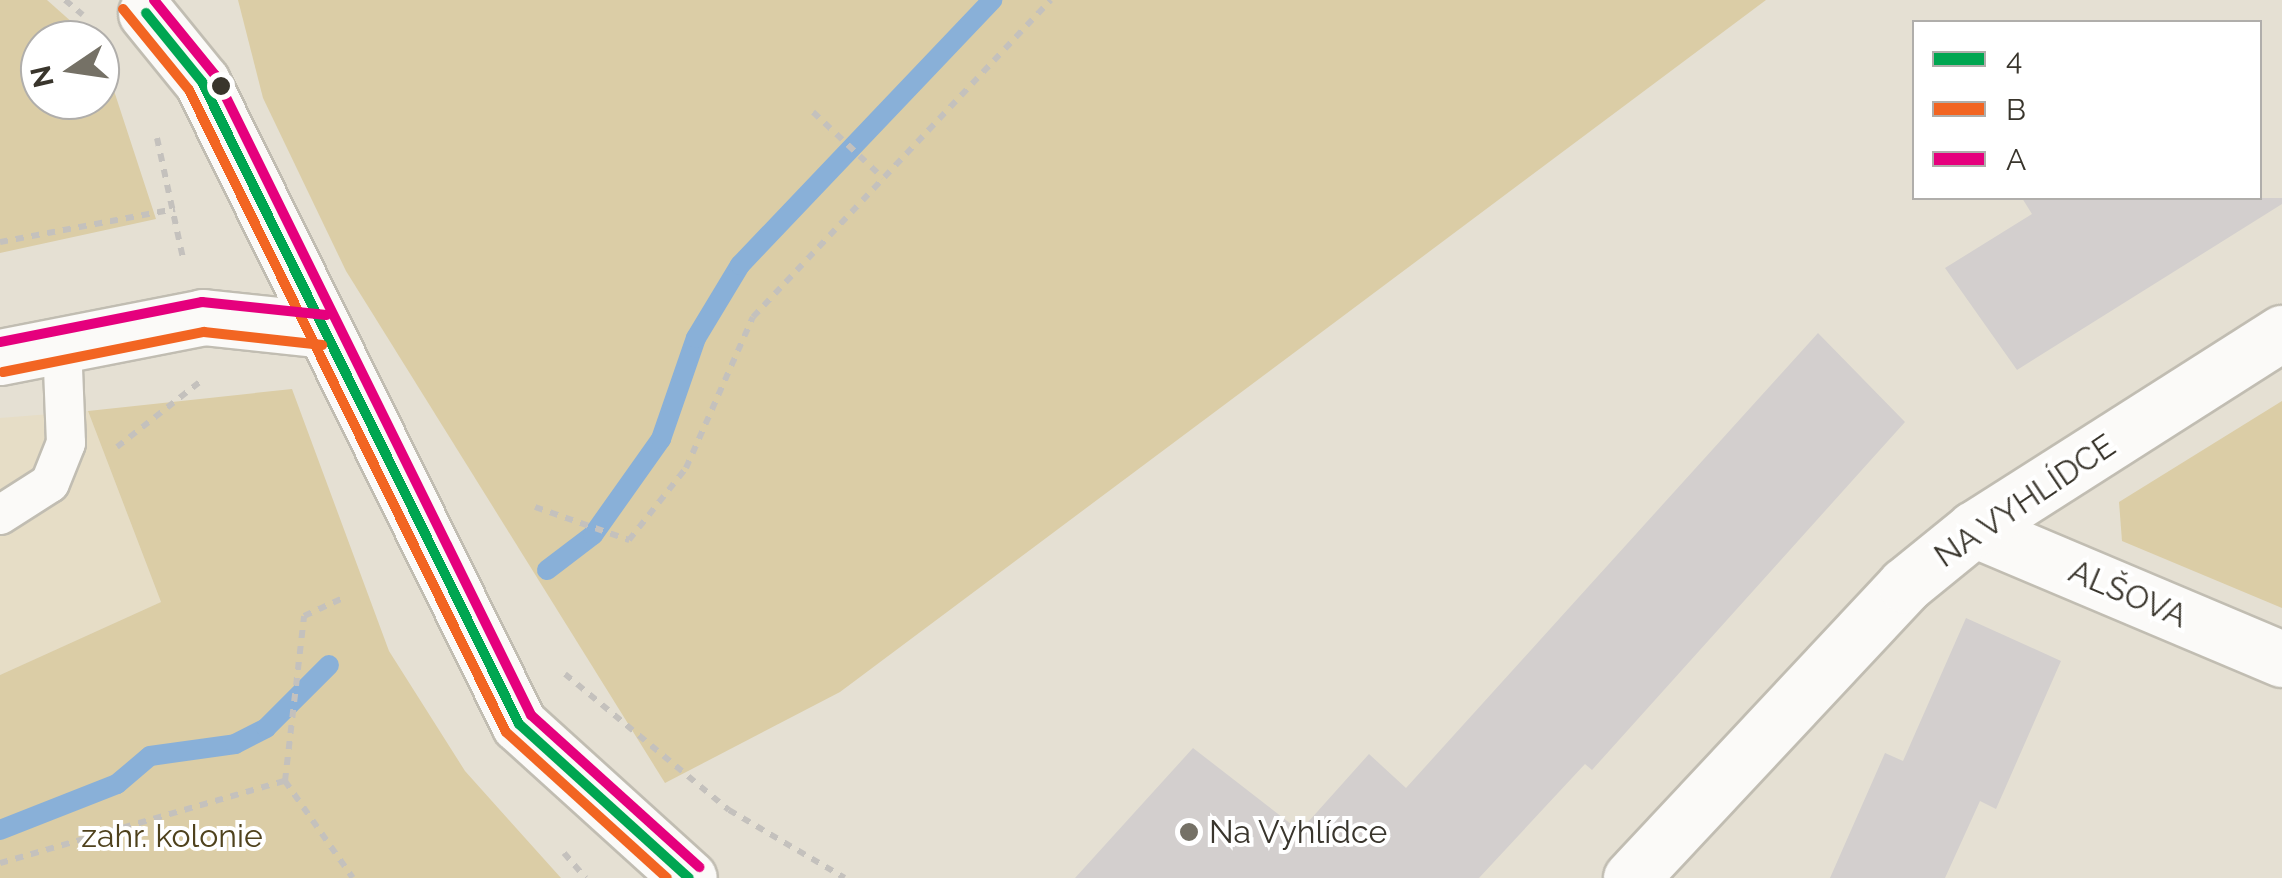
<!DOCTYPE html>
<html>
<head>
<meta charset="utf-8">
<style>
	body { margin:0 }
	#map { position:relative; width:2282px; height:878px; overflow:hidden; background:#e5e0d3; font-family:Raleway,sans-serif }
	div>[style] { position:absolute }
	.built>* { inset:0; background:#e6ddc6 }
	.green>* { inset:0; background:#dbcda6 }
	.stream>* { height:20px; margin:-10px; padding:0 10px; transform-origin:10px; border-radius:10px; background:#89b0d8 }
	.building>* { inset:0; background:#d3cfce }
	.path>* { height:6px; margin-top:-3px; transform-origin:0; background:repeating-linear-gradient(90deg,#c4c1bd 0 8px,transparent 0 16px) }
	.roads { filter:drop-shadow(2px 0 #c1bdb2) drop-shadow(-2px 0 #c1bdb2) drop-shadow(0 2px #c1bdb2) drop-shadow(0 -2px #c1bdb2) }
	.service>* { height:38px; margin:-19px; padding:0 19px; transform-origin:19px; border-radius:19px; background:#fbfaf8 }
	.minor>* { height:55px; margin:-27.5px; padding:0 27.5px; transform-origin:27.5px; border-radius:27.5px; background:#fbfaf8 }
	.tertiary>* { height:55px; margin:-27.5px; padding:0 27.5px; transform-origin:27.5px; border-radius:27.5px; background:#fbfaf8 }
	.bus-1>* { height:10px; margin:-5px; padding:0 5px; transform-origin:5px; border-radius:5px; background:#00a651 }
	.bus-2>* { height:10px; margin:-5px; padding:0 5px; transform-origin:5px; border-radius:5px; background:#f26522 }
	.bus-3>* { height:10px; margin:-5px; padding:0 5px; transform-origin:5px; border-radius:5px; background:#e5007d }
	.dots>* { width:28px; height:28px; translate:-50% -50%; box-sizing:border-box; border:5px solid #fff; border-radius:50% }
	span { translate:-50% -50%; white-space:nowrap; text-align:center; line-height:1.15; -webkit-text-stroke:8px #fff; paint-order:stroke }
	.street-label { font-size:32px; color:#39352c }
	.poi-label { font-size:32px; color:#39352c }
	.left { translate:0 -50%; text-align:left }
	.park-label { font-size:32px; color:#4f421d }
	.legend { position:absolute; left:1912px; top:20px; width:350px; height:180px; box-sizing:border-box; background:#fff; border:2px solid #b0aeab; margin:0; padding:12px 18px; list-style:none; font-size:30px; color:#39352c }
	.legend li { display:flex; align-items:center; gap:20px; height:50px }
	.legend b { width:50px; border:2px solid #b0aeab }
	.north { position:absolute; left:20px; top:20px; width:100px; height:100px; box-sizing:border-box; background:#fff; border:2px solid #b0aeab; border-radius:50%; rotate:257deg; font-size:28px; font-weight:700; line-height:40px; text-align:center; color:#39352c }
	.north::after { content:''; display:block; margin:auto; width:35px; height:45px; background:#757166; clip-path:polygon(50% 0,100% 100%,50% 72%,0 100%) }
</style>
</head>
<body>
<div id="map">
	<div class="built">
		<div style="clip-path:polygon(88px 411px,161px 602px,0 675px,0 418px)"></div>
	</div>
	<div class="green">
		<div style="clip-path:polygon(0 0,47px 0,92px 40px,40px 40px,40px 100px,100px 100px,100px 48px,156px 219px,0 253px)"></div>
		<div style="clip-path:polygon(238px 0,1766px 0,840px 692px,665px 783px,346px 271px,263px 98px)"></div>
		<div style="clip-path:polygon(292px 389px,389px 651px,465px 771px,561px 878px,0 878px,0 675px,161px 602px,88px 411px)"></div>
		<div style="clip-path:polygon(2282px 401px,2282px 608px,2122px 541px,2119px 502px)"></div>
	</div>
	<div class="stream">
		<div style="left:547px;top:570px;width:58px;rotate:-37.3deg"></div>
		<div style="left:593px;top:535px;width:118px;rotate:-54.7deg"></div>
		<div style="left:661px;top:439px;width:107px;rotate:-70.9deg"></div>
		<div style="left:696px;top:338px;width:85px;rotate:-58.9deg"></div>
		<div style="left:740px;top:265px;width:366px;rotate:-46.4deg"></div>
		<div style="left:0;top:830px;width:126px;rotate:-21.5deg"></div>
		<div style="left:117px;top:784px;width:43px;rotate:-40.3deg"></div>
		<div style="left:150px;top:756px;width:86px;rotate:-8deg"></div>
		<div style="left:235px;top:744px;width:35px;rotate:-27deg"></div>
		<div style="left:266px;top:728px;width:89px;rotate:-45deg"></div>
	</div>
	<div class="building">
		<div style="clip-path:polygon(2022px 198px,2282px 198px,2282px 204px,2017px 370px,1945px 268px,2032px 214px)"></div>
		<div style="clip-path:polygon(1818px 333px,1905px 422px,1592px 770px,1585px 764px,1479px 878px,1075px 878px,1193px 748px,1300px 831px,1369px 754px,1406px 788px)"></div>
		<div style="clip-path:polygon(1966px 618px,2061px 661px,1996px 809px,1980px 801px,1945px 878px,1830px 878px,1885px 753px,1903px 761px)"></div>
	</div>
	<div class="path">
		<div style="left:65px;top:0;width:23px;rotate:40deg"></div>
		<div style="left:813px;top:112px;width:96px;rotate:43.3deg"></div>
		<div style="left:157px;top:138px;width:123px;rotate:77.8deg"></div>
		<div style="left:0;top:242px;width:178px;rotate:-10.7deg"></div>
		<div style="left:117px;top:447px;width:107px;rotate:-38.2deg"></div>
		<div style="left:535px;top:507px;width:100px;rotate:19.3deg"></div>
		<div style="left:629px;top:540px;width:92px;rotate:-51.6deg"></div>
		<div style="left:686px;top:468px;width:165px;rotate:-66.1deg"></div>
		<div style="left:753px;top:317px;width:435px;rotate:-46.8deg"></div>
		<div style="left:565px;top:674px;width:213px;rotate:39.7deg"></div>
		<div style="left:729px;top:810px;width:134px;rotate:30.4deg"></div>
		<div style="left:285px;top:781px;width:118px;rotate:55deg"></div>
		<div style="left:564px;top:853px;width:33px;rotate:49deg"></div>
		<div style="left:0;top:863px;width:297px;rotate:-16.1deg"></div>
		<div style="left:285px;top:781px;width:166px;rotate:-83.4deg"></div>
		<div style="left:304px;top:616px;width:43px;rotate:-24.8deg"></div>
	</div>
	<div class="roads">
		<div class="service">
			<div style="left:0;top:515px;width:59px;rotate:-32.6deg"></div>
			<div style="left:50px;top:483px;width:43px;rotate:-68.2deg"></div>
			<div style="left:66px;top:443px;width:98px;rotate:-92.3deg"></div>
		</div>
		<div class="minor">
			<div style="left:0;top:357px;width:207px;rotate:-11.1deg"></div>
			<div style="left:203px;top:317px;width:122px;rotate:6.1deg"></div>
			<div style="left:1974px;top:529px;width:334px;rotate:22.9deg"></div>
			<div style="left:1631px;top:878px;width:401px;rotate:-46.9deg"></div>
			<div style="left:1905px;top:585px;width:89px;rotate:-39.1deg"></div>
			<div style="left:1974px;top:529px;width:365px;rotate:-32.5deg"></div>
		</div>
		<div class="tertiary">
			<div style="left:146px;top:13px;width:89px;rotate:50.9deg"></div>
			<div style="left:202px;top:82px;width:716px;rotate:63.72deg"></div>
			<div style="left:519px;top:724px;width:229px;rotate:42.2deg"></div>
		</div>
	</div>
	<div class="bus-1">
		<div style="left:146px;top:13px;width:89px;rotate:50.9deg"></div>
		<div style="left:202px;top:82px;width:716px;rotate:63.72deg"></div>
		<div style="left:519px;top:724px;width:229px;rotate:42.2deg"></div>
	</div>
	<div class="bus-2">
		<div style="left:123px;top:9px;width:104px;rotate:50.8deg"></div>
		<div style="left:189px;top:90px;width:716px;rotate:63.72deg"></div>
		<div style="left:506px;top:732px;width:217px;rotate:42.2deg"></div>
		<div style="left:3px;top:372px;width:205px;rotate:-11.3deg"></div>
		<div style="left:204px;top:332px;width:119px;rotate:6.3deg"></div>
	</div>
	<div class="bus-3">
		<div style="left:154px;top:0;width:97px;rotate:50.9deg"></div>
		<div style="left:215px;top:75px;width:714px;rotate:63.72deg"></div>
		<div style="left:531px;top:715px;width:227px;rotate:42.1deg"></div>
		<div style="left:0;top:342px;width:206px;rotate:-11.2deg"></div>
		<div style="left:202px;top:302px;width:125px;rotate:6deg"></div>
	</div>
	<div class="dots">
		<div style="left:221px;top:86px;background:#39352c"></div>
		<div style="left:1189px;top:832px;background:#757166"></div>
	</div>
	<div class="street-label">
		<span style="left:2025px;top:501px;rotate:-34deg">NA VYHLÍDCE</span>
		<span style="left:2128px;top:594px;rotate:23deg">ALŠOVA</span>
	</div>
	<div class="poi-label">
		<span class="left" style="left:1209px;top:832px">Na Vyhlídce</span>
	</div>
	<div class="park-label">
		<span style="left:172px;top:836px">zahr. kolonie</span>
	</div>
	<ul class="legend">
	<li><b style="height:12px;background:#00a651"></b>4</li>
	<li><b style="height:12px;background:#f26522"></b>B</li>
	<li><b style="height:12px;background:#e5007d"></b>A</li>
	</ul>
	<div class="north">N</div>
</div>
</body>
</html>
